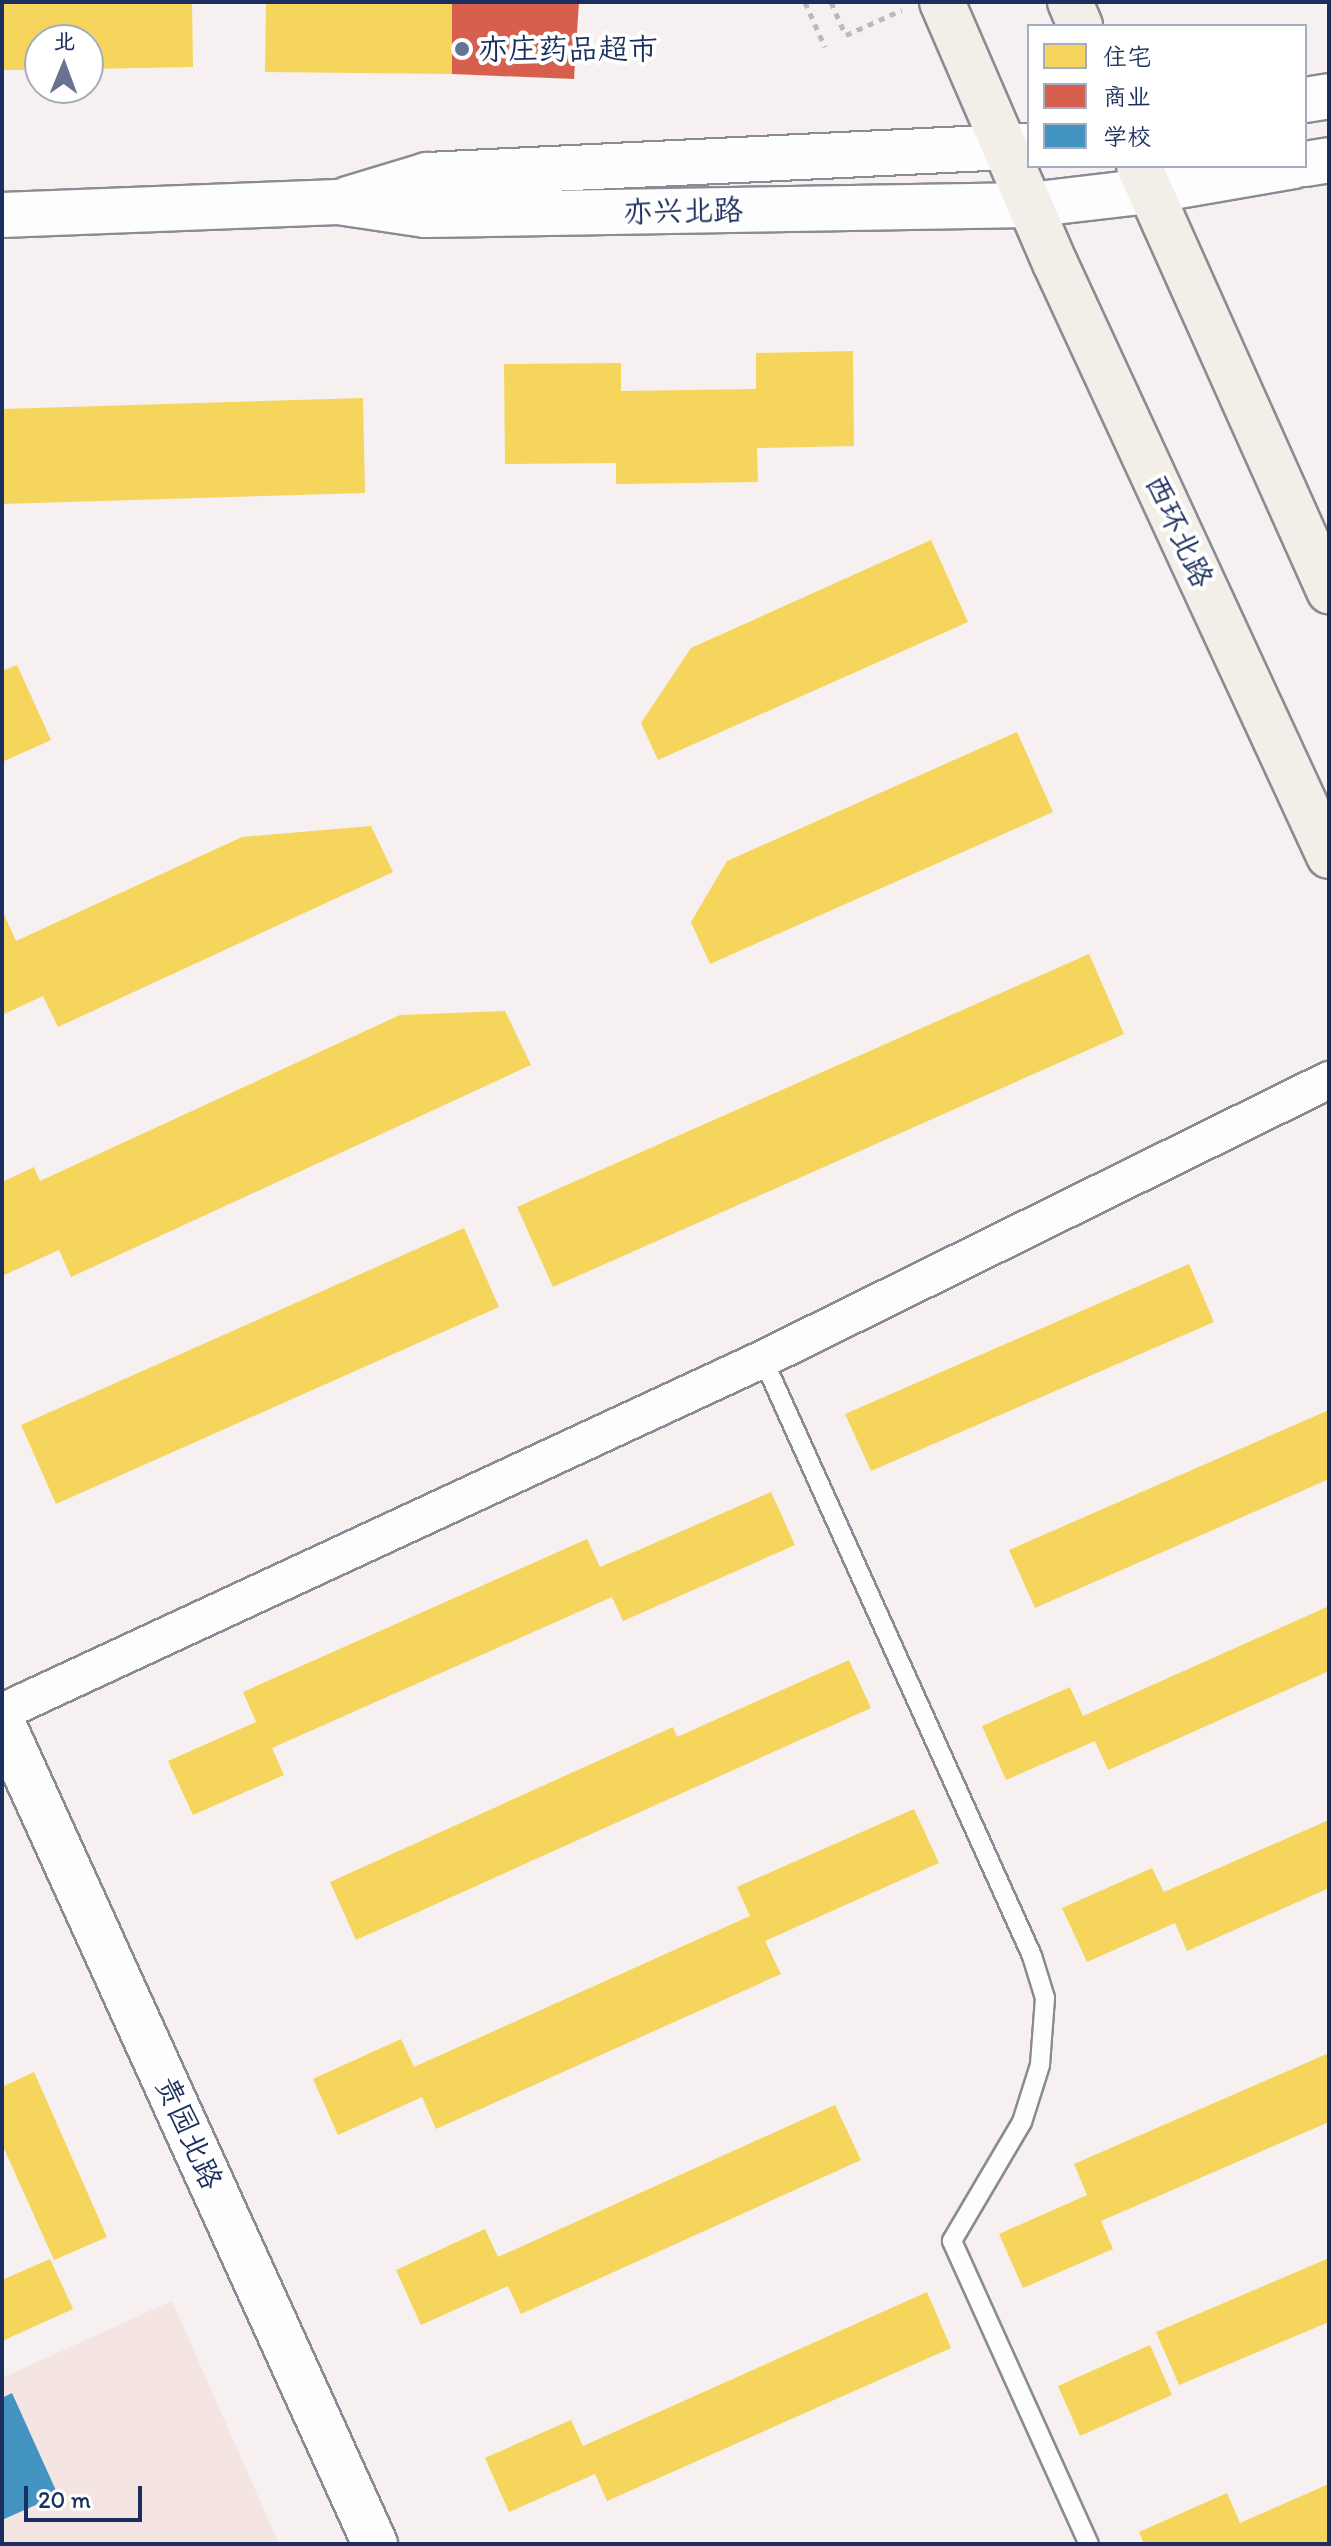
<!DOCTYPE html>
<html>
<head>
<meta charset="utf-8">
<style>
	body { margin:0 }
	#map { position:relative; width:1331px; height:2546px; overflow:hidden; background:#f6f0f0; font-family:Itim,"LXGW WenKai TC",sans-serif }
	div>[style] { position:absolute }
	.built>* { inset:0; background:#f4e4e2 }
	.homes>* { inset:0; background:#f6d55c }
	.shops>* { inset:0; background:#d6604d }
	.schools>* { inset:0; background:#4393c3 }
	.path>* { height:5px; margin-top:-2.5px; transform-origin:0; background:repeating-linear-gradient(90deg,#b8babf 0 6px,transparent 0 12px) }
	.roads { filter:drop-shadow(2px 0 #8a8b94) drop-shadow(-2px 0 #8a8b94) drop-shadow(0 2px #8a8b94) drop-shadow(0 -2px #8a8b94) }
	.lane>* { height:18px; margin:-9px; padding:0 9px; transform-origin:9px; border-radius:9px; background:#fefdfd }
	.street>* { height:36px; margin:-18px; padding:0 18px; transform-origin:18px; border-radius:18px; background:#fefdfd }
	.secondary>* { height:44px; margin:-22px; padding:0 22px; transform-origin:22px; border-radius:22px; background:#fefdfd }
	.primary>* { height:44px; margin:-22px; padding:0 22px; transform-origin:22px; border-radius:22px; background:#f3eee8 }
	.dots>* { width:22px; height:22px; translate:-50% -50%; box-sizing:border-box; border:4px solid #fff; border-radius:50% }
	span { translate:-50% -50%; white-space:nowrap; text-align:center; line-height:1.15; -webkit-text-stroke:8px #fff; paint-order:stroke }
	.poi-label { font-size:30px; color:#1b2f5e }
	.left { translate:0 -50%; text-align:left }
	.street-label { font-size:30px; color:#1b2f5e }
	.frame { position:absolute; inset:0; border:4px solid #1b2f5e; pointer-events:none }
	.legend { position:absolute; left:1027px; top:24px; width:280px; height:144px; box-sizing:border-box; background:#fff; border:2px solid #a4acbf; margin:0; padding:10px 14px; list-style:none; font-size:24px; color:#1b2f5e }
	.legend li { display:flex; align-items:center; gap:16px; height:40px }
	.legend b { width:40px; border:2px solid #a4acbf }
	.north { position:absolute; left:24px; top:24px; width:80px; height:80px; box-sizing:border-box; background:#fff; border:2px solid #a4acbf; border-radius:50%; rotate:1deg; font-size:22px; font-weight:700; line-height:32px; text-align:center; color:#1b2f5e }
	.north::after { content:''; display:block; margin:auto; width:28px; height:36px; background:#687391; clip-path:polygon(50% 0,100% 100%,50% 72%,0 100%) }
	.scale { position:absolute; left:24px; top:2486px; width:118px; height:36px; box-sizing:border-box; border:4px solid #1b2f5e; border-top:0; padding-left:10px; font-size:24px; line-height:28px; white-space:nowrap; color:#1b2f5e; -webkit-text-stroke:6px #fff; paint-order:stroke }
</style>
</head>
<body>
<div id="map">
	<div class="built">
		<div style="clip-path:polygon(172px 2301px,279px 2544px,2px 2544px,2px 2378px)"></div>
	</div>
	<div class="homes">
		<div style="clip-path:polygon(2px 2px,192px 2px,193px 67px,88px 69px,88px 40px,40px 40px,40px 70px,2px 70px)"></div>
		<div style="clip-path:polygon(266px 2px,452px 2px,452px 74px,265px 72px)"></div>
		<div style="clip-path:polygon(853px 351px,854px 446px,757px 448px,758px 482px,616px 484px,616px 463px,505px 464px,504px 364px,621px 363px,621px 391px,756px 389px,756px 353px)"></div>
		<div style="clip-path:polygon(363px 398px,365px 493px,2px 504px,2px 409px)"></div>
		<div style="clip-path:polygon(931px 540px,968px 622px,658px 760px,641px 723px,691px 648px)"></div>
		<div style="clip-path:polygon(17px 665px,51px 740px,2px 762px,2px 671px)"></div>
		<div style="clip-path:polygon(1017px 732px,1053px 812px,710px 964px,691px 922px,727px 861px)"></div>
		<div style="clip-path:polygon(371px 826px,393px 872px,58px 1027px,43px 996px,2px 1015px,2px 910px,16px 941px,242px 837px)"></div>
		<div style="clip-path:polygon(1089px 954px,1124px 1034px,553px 1287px,517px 1207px)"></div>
		<div style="clip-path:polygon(505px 1011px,531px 1065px,71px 1277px,59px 1250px,2px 1276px,2px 1182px,34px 1167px,40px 1181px,400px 1015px)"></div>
		<div style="clip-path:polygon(464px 1228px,499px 1307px,56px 1504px,21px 1425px)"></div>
		<div style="clip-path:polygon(1189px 1264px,1214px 1322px,871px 1471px,845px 1414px)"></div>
		<div style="clip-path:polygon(1329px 1410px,1329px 1479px,1035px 1608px,1009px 1550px)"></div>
		<div style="clip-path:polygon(771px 1492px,795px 1545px,623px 1621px,612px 1597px,272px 1748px,284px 1775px,193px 1815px,168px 1761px,256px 1722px,243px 1692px,587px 1539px,600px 1567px)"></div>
		<div style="clip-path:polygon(1329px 1606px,1329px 1671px,1108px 1770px,1095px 1741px,1006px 1780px,982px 1726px,1070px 1687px,1083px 1716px)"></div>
		<div style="clip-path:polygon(849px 1660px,871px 1708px,356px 1940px,330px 1882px,673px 1727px,677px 1737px)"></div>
		<div style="clip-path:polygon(914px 1809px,939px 1863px,765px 1941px,781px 1974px,436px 2129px,422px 2097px,338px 2135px,313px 2079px,401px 2039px,414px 2067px,750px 1916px,737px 1887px)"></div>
		<div style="clip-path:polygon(1329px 1820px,1329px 1888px,1187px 1951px,1175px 1923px,1087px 1962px,1062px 1908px,1152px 1868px,1164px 1892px)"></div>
		<div style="clip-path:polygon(1329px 2053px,1329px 2122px,1101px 2221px,1113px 2249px,1023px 2288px,999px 2234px,1087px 2195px,1074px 2164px)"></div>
		<div style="clip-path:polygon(34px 2072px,107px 2237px,54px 2260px,2px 2144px,2px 2087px)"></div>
		<div style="clip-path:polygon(835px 2105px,861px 2160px,521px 2314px,508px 2286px,421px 2325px,396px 2270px,485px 2229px,498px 2257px)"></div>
		<div style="clip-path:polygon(1329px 2258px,1329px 2322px,1179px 2385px,1156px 2332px)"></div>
		<div style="clip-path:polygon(50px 2259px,73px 2309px,2px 2341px,2px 2280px)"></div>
		<div style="clip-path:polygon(927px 2292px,951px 2348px,607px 2501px,595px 2474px,509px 2512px,485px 2458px,571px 2420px,583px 2446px)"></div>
		<div style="clip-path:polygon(1150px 2345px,1172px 2395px,1080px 2436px,1058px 2386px)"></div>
		<div style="clip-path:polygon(1329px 2484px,1329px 2544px,1144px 2544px,1139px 2532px,1227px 2493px,1240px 2523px)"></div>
	</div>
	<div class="shops">
		<div style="clip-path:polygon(452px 2px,579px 2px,574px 79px,452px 74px)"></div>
	</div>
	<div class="schools">
		<div style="clip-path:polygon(12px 2393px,58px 2495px,2px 2520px,2px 2398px)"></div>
	</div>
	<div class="path">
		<div style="left:805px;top:2px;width:49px;rotate:66deg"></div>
		<div style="left:831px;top:2px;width:36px;rotate:66deg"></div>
		<div style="left:846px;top:35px;width:61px;rotate:-24.1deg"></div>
	</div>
	<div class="roads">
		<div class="lane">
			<div style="left:763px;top:1359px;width:655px;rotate:65.74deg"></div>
			<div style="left:1032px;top:1956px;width:44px;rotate:72.8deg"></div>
			<div style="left:1045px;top:1998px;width:67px;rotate:94.3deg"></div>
			<div style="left:1040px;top:2065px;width:60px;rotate:107.5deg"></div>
			<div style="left:1022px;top:2122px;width:138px;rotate:120.5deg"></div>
			<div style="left:952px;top:2241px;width:333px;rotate:65.7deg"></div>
		</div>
		<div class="street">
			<div style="left:2px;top:1712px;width:839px;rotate:-24.88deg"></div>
			<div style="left:763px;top:1359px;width:631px;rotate:-26.24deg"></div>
		</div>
		<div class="secondary">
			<div style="left:1305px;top:100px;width:24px;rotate:-9deg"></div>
			<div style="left:1305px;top:164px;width:24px;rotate:-9deg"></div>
			<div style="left:348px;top:199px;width:83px;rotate:-16.9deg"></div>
			<div style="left:427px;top:175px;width:603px;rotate:-2.76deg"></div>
			<div style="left:2px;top:215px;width:336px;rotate:-2.2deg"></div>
			<div style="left:338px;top:202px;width:88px;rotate:8.5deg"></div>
			<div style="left:425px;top:215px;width:604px;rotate:-0.95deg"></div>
			<div style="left:1029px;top:205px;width:121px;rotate:-6.7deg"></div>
			<div style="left:1149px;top:191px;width:147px;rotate:-9.8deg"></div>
			<div style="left:2px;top:1722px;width:903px;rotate:65.59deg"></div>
		</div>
		<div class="primary">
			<div style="left:942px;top:2px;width:284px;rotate:66.6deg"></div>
			<div style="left:1055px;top:263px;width:653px;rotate:65.2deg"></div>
			<div style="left:1070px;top:2px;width:26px;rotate:67deg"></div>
			<div style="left:1139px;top:166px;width:466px;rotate:65.9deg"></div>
		</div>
	</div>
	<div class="dots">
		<div style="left:462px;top:49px;background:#687391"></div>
	</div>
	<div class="poi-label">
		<span class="left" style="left:478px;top:49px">亦庄药品超市</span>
	</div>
	<div class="street-label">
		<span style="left:683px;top:211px;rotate:-1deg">亦兴北路</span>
		<span style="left:1179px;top:531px;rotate:65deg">西环北路</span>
		<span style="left:189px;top:2133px;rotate:66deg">贵园北路</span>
	</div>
	<div class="frame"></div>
	<ul class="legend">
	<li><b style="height:22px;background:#f6d55c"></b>住宅</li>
	<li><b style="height:22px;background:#d6604d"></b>商业</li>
	<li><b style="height:22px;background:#4393c3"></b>学校</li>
	</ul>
	<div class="north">北</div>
	<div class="scale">20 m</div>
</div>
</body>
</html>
